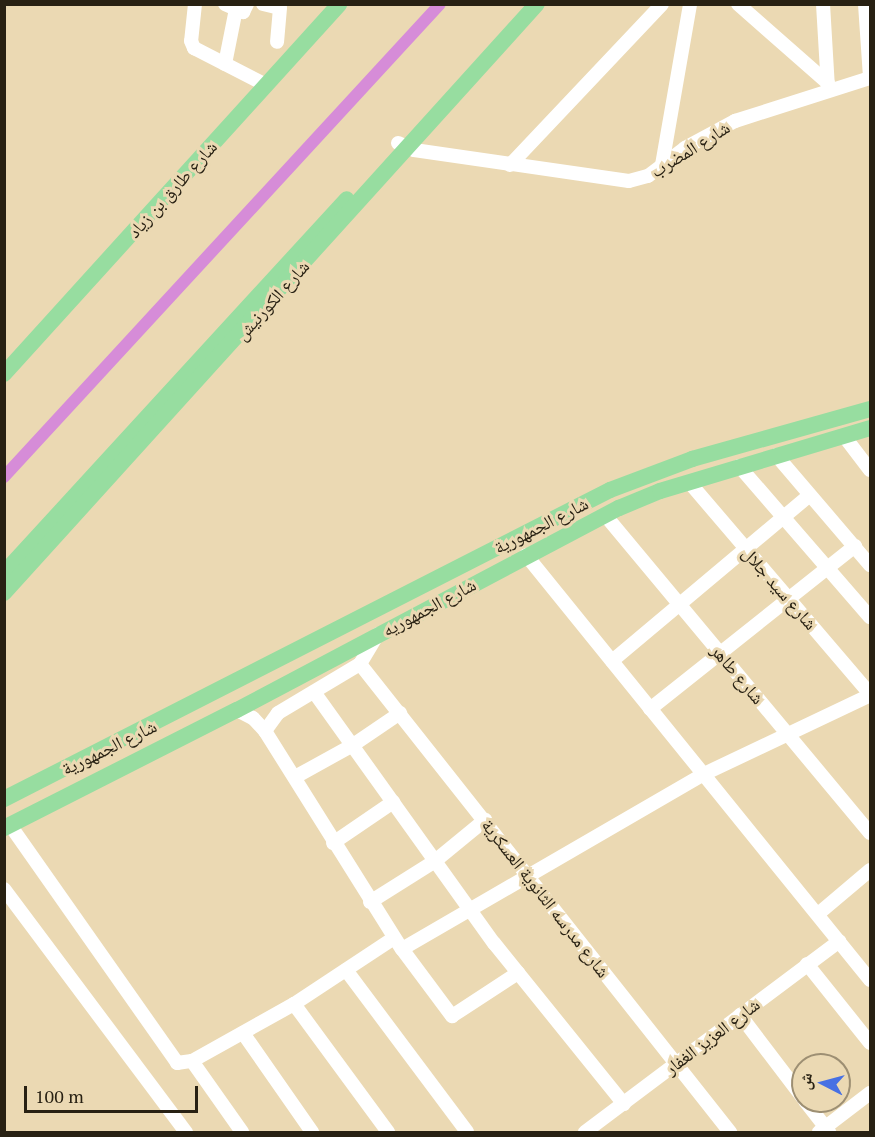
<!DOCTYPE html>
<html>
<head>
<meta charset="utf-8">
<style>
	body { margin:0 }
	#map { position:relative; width:875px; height:1137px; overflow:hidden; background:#ebd9b3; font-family:"PT Serif","Noto Naskh Arabic",serif }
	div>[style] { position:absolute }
	.canal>* { height:12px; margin:-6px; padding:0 6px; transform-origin:6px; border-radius:6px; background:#d68cd8 }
	.minor>* { height:14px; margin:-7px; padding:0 7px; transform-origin:7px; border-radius:7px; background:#fff }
	.major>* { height:16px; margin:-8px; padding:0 8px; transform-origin:8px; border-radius:8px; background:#97dda0 }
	span { translate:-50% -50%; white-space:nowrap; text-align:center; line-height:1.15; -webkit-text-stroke:6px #ebd9b3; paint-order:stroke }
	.street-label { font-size:18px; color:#282113 }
	.frame { position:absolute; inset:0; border:6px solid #282113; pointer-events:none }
	.north { position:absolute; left:791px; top:1053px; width:60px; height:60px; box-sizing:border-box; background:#ebd9b3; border:2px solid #9d8f73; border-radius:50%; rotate:276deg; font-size:16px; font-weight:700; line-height:24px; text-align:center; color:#282113 }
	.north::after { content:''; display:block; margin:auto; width:21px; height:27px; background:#4770e3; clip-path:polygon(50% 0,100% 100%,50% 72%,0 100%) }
	.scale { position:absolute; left:24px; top:1086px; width:174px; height:27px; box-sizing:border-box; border:3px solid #282113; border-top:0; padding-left:8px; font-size:18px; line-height:21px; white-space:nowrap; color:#282113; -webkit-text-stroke:4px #ebd9b3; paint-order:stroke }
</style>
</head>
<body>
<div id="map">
	<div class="canal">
		<div style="left:4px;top:477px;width:643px;rotate:-47.33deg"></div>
	</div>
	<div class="minor">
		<div style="left:195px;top:4px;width:37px;rotate:96deg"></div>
		<div style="left:191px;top:41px;width:8px;rotate:67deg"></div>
		<div style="left:194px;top:48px;width:81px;rotate:27.2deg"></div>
		<div style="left:225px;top:4px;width:20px;rotate:24deg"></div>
		<div style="left:243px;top:12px;width:9px;rotate:-63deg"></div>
		<div style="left:263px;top:4px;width:17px;rotate:13deg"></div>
		<div style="left:280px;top:8px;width:34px;rotate:95deg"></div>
		<div style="left:738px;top:4px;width:120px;rotate:41.3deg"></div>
		<div style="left:823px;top:4px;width:83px;rotate:86.6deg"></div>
		<div style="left:865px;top:4px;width:74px;rotate:86.1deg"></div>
		<div style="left:225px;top:64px;width:56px;rotate:-78.7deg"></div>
		<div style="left:398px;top:143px;width:17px;rotate:24deg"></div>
		<div style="left:414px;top:150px;width:217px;rotate:8.2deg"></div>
		<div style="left:629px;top:181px;width:20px;rotate:-15deg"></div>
		<div style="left:648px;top:176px;width:46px;rotate:-37.1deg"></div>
		<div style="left:685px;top:148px;width:57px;rotate:-28.4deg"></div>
		<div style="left:735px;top:121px;width:142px;rotate:-17.7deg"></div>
		<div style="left:510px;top:165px;width:221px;rotate:-46.6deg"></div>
		<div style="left:662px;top:165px;width:163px;rotate:-80.1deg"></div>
		<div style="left:844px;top:436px;width:43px;rotate:52.6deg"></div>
		<div style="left:776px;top:455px;width:145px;rotate:49.5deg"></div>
		<div style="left:739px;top:466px;width:200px;rotate:49.1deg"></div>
		<div style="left:689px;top:482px;width:279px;rotate:49.5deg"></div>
		<div style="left:605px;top:515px;width:414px;rotate:50.2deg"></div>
		<div style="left:526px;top:555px;width:547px;rotate:51.01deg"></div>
		<div style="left:612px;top:661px;width:258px;rotate:-40deg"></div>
		<div style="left:360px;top:664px;width:597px;rotate:51.67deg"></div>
		<div style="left:314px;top:692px;width:309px;rotate:54.4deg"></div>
		<div style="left:494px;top:943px;width:207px;rotate:51.1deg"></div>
		<div style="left:650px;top:709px;width:262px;rotate:-38.5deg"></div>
		<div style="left:237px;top:710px;width:18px;rotate:27deg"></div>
		<div style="left:253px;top:718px;width:18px;rotate:47deg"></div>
		<div style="left:265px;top:731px;width:257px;rotate:57.9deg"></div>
		<div style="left:402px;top:949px;width:349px;rotate:-30.1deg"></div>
		<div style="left:704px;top:774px;width:184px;rotate:-25.4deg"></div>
		<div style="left:265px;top:731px;width:22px;rotate:-54deg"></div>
		<div style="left:278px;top:713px;width:96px;rotate:-30.9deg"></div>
		<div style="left:360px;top:664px;width:35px;rotate:-59deg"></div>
		<div style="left:295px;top:777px;width:66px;rotate:-28.9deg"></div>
		<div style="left:353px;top:745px;width:57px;rotate:-34.2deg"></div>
		<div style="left:10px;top:825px;width:291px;rotate:54.9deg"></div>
		<div style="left:177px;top:1063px;width:15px;rotate:-8deg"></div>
		<div style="left:192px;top:1061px;width:117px;rotate:-29.2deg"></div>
		<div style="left:294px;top:1004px;width:120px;rotate:-33.4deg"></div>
		<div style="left:333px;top:843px;width:73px;rotate:-34.3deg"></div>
		<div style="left:4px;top:889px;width:304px;rotate:53.2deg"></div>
		<div style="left:370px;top:902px;width:77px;rotate:-32.2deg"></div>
		<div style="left:435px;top:861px;width:65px;rotate:-39.4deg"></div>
		<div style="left:818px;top:914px;width:68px;rotate:-40.2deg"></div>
		<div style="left:402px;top:949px;width:84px;rotate:53.3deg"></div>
		<div style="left:452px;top:1016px;width:79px;rotate:-33.1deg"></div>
		<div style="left:807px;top:964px;width:101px;rotate:51.4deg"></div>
		<div style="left:346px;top:970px;width:202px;rotate:53.2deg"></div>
		<div style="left:294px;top:1004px;width:159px;rotate:53.7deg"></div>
		<div style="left:740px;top:1015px;width:104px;rotate:52.8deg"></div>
		<div style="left:243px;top:1033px;width:121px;rotate:55.1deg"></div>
		<div style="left:192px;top:1061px;width:87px;rotate:54.8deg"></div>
		<div style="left:805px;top:1101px;width:39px;rotate:52deg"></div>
		<div style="left:585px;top:1132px;width:318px;rotate:-36.9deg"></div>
		<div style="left:819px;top:1132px;width:64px;rotate:-37.4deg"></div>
	</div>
	<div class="major">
		<div style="left:4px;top:374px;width:499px;rotate:-47.8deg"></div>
		<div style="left:4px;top:573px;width:507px;rotate:-47.48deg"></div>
		<div style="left:4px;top:593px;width:794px;rotate:-47.86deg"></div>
		<div style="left:4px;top:799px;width:680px;rotate:-27.02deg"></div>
		<div style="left:610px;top:490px;width:88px;rotate:-20.7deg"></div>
		<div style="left:692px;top:459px;width:185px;rotate:-15.7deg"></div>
		<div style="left:4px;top:828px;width:261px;rotate:-26.9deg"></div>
		<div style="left:237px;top:710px;width:432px;rotate:-27.9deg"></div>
		<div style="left:619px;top:508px;width:44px;rotate:-22.5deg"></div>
		<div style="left:660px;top:491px;width:219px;rotate:-16.7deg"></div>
	</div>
	<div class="street-label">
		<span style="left:690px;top:149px;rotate:-32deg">شارع المضرب</span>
		<span style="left:172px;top:189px;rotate:-48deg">شارع طارق بن زياد</span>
		<span style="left:272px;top:300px;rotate:-48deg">شارع الكورنيش</span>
		<span style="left:541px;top:525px;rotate:-27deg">شارع الجمهورية</span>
		<span style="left:780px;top:588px;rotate:49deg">شارع سيد جلال</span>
		<span style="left:429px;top:607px;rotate:-28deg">شارع الجمهوريه</span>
		<span style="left:738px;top:674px;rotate:50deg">شارع طاهر</span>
		<span style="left:109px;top:747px;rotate:-26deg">شارع الجمهورية</span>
		<span style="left:546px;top:898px;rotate:52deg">شارع مدرسه الثانوية العسكرية</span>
		<span style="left:712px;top:1036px;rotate:-37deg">شارع العزيز الغفار</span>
	</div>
	<div class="frame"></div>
	<div class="north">ش</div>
	<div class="scale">100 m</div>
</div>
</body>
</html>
